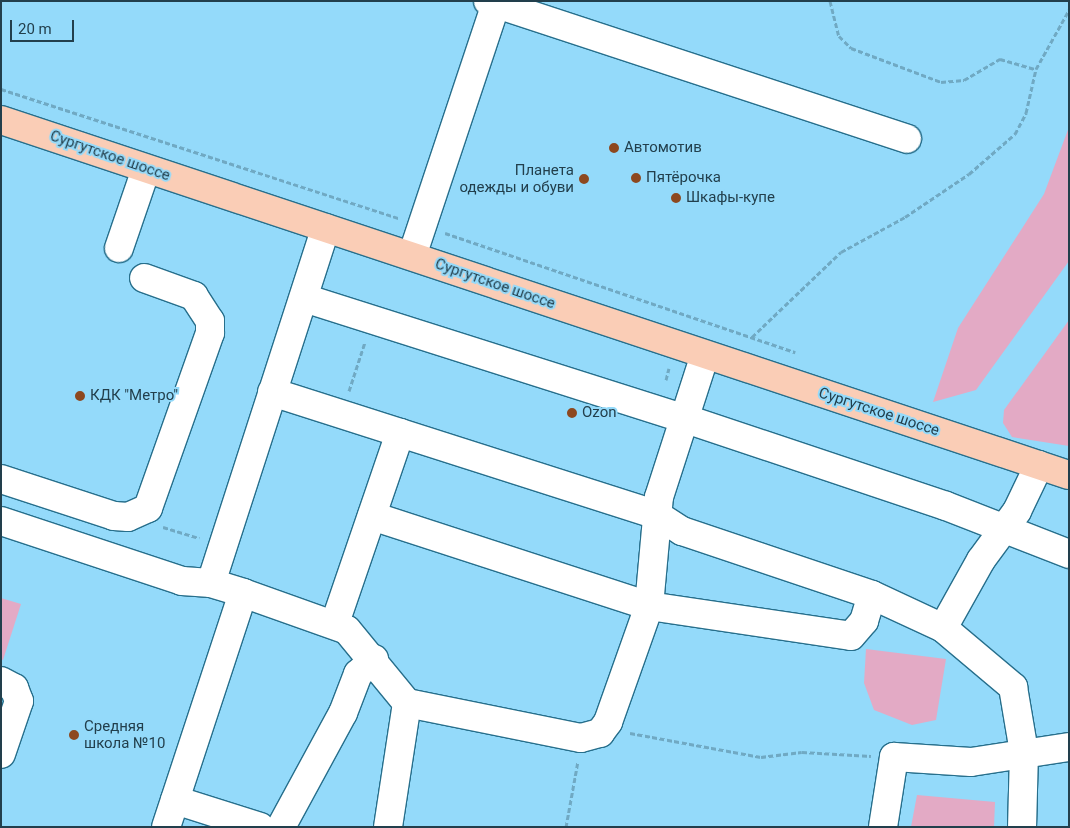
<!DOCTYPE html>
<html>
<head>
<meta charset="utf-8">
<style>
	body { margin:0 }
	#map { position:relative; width:1070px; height:828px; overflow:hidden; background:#94dafa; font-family:Roboto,sans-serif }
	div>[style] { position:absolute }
	.green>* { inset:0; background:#e3aac5 }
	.path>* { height:3px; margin-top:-1.5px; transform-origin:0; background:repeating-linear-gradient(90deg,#70a9c3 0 5px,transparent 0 7.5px) }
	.roads { filter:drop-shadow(1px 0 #276f8c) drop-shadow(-1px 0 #276f8c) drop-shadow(0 1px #276f8c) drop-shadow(0 -1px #276f8c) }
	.minor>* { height:28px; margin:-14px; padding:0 14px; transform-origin:14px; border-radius:14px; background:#fff }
	.major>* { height:28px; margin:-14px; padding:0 14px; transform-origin:14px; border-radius:14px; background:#facdb6 }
	.dots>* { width:14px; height:14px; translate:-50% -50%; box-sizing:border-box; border:2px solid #94dafa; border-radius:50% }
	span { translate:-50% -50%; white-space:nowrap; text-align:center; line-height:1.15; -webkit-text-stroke:4px #94dafa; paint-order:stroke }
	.poi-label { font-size:15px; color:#223f4c }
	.left { translate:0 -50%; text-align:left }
	.right { translate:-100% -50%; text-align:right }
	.street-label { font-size:15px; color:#223f4c }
	.frame { position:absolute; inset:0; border:2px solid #223f4c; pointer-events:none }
	.scale { position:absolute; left:10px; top:20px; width:64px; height:22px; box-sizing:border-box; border:2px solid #223f4c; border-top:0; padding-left:6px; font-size:15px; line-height:18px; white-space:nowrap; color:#223f4c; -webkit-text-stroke:4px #94dafa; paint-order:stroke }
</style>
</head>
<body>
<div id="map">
	<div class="green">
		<div style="clip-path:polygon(1069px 127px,1069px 261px,976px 390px,933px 402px,958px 328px,1044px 194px)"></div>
		<div style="clip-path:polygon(1069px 320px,1069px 446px,1012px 437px,1003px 423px,1004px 410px)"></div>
		<div style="clip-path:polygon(1px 598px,21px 604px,3px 660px,1px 659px)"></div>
		<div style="clip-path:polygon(866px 649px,946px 659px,936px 720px,912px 725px,874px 710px,864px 683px)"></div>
		<div style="clip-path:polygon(917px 795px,995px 802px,994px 827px,911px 827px)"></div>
	</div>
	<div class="path">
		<div style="left:830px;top:1px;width:36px;rotate:76deg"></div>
		<div style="left:839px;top:36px;width:17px;rotate:45deg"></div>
		<div style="left:851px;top:48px;width:96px;rotate:20.7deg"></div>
		<div style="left:941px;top:82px;width:23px;rotate:-5deg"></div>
		<div style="left:964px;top:80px;width:42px;rotate:-30.3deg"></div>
		<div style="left:1000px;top:59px;width:37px;rotate:16deg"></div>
		<div style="left:1px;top:89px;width:418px;rotate:18deg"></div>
		<div style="left:445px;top:233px;width:370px;rotate:18.8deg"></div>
		<div style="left:752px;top:337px;width:123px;rotate:-43.7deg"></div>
		<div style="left:841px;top:252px;width:73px;rotate:-28.7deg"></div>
		<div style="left:905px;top:217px;width:77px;rotate:-33.9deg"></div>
		<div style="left:969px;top:174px;width:61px;rotate:-41deg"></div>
		<div style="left:1015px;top:134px;width:24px;rotate:-62deg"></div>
		<div style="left:1026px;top:113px;width:45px;rotate:-77.2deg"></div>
		<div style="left:1036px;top:69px;width:68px;rotate:-60.8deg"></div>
		<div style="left:666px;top:380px;width:12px;rotate:-76deg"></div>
		<div style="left:349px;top:391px;width:52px;rotate:-71.9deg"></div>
		<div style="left:163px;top:527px;width:38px;rotate:17deg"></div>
		<div style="left:630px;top:733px;width:133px;rotate:10.4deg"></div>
		<div style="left:761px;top:757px;width:41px;rotate:-7deg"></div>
		<div style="left:802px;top:752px;width:69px;rotate:3.3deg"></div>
		<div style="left:566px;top:827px;width:67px;rotate:-79.7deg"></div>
	</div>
	<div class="roads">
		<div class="minor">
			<div style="left:488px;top:1px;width:441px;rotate:18.2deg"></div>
			<div style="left:119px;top:248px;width:83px;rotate:-71.1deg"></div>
			<div style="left:412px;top:256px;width:266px;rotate:-71.6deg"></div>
			<div style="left:304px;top:298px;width:398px;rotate:17.6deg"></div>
			<div style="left:683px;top:418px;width:277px;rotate:18.5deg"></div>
			<div style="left:946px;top:506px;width:132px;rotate:21.3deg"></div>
			<div style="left:272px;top:392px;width:404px;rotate:17.7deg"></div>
			<div style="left:657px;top:515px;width:30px;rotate:33deg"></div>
			<div style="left:682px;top:531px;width:200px;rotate:18.6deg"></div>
			<div style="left:872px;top:595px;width:78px;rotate:24.9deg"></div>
			<div style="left:943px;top:628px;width:92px;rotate:40.1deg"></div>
			<div style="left:1013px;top:687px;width:66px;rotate:80.4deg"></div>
			<div style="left:1024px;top:752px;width:75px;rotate:91.5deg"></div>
			<div style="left:1px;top:479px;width:119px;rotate:18.1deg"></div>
			<div style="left:114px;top:516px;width:14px;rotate:4deg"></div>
			<div style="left:128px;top:517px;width:22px;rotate:-24deg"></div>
			<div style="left:148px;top:508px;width:186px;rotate:-70.5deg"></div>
			<div style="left:210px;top:333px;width:12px;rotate:-90deg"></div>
			<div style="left:210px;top:321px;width:30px;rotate:-123deg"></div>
			<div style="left:194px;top:296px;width:53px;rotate:-160.2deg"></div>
			<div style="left:372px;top:516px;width:291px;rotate:18deg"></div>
			<div style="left:649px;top:606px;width:204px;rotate:8.4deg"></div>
			<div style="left:851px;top:636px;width:20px;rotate:-49deg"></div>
			<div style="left:864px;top:621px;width:27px;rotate:-73deg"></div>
			<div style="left:1px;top:521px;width:191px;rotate:18.3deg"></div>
			<div style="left:182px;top:581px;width:29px;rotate:4deg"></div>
			<div style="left:211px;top:583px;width:34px;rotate:17deg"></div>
			<div style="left:243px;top:593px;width:246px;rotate:108.2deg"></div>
			<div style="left:211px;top:583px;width:373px;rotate:-72.1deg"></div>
			<div style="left:243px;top:593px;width:110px;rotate:19.6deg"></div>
			<div style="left:347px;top:630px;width:94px;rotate:50.6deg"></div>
			<div style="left:407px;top:703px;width:177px;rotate:11.4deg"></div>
			<div style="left:581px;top:738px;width:20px;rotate:-15deg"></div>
			<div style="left:600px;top:733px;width:14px;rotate:-54deg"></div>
			<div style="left:608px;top:722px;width:123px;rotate:-70.5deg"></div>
			<div style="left:649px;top:606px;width:109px;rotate:-84.8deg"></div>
			<div style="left:659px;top:497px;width:149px;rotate:-72.1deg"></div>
			<div style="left:335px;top:623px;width:201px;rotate:-71.1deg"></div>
			<div style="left:943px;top:628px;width:78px;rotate:-60.8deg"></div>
			<div style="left:981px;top:560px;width:61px;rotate:-53.7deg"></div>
			<div style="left:1017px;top:511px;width:51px;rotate:-64.4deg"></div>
			<div style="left:1px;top:681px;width:15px;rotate:28deg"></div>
			<div style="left:14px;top:688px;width:14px;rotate:69deg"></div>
			<div style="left:19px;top:701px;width:56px;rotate:108.8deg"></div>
			<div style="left:175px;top:800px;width:89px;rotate:17.6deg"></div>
			<div style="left:281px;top:827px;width:130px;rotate:-61.5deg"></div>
			<div style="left:343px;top:713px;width:42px;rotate:-69deg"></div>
			<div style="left:358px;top:674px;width:22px;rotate:-43deg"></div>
			<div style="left:388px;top:827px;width:125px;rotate:-81.3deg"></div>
			<div style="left:883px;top:827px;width:71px;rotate:-81.1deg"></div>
			<div style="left:894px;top:757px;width:77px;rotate:3.7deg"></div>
			<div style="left:971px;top:762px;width:99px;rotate:-8.7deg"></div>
		</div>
		<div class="major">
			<div style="left:1px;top:120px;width:1125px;rotate:18.39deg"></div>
		</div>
	</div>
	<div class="dots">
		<div style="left:614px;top:148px;background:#8d481f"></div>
		<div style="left:636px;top:178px;background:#8d481f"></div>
		<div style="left:584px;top:179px;background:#8d481f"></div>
		<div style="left:676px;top:198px;background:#8d481f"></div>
		<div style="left:80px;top:396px;background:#8d481f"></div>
		<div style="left:572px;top:413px;background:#8d481f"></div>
		<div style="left:74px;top:735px;background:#8d481f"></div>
	</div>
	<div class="poi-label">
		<span class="left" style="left:624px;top:148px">Автомотив</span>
		<span class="right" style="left:574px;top:179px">Планета<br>одежды и обуви</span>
		<span class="left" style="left:646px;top:178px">Пятёрочка</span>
		<span class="left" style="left:686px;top:198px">Шкафы-купе</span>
		<span class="left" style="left:90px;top:396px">КДК "Метро"</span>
		<span class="left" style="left:582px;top:413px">Ozon</span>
		<span class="left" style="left:84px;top:735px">Средняя<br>школа №10</span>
	</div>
	<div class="street-label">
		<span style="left:110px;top:156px;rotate:19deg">Сургутское шоссе</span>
		<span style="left:495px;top:284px;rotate:19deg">Сургутское шоссе</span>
		<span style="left:879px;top:412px;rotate:18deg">Сургутское шоссе</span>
	</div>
	<div class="frame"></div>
	<div class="scale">20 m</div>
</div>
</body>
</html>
